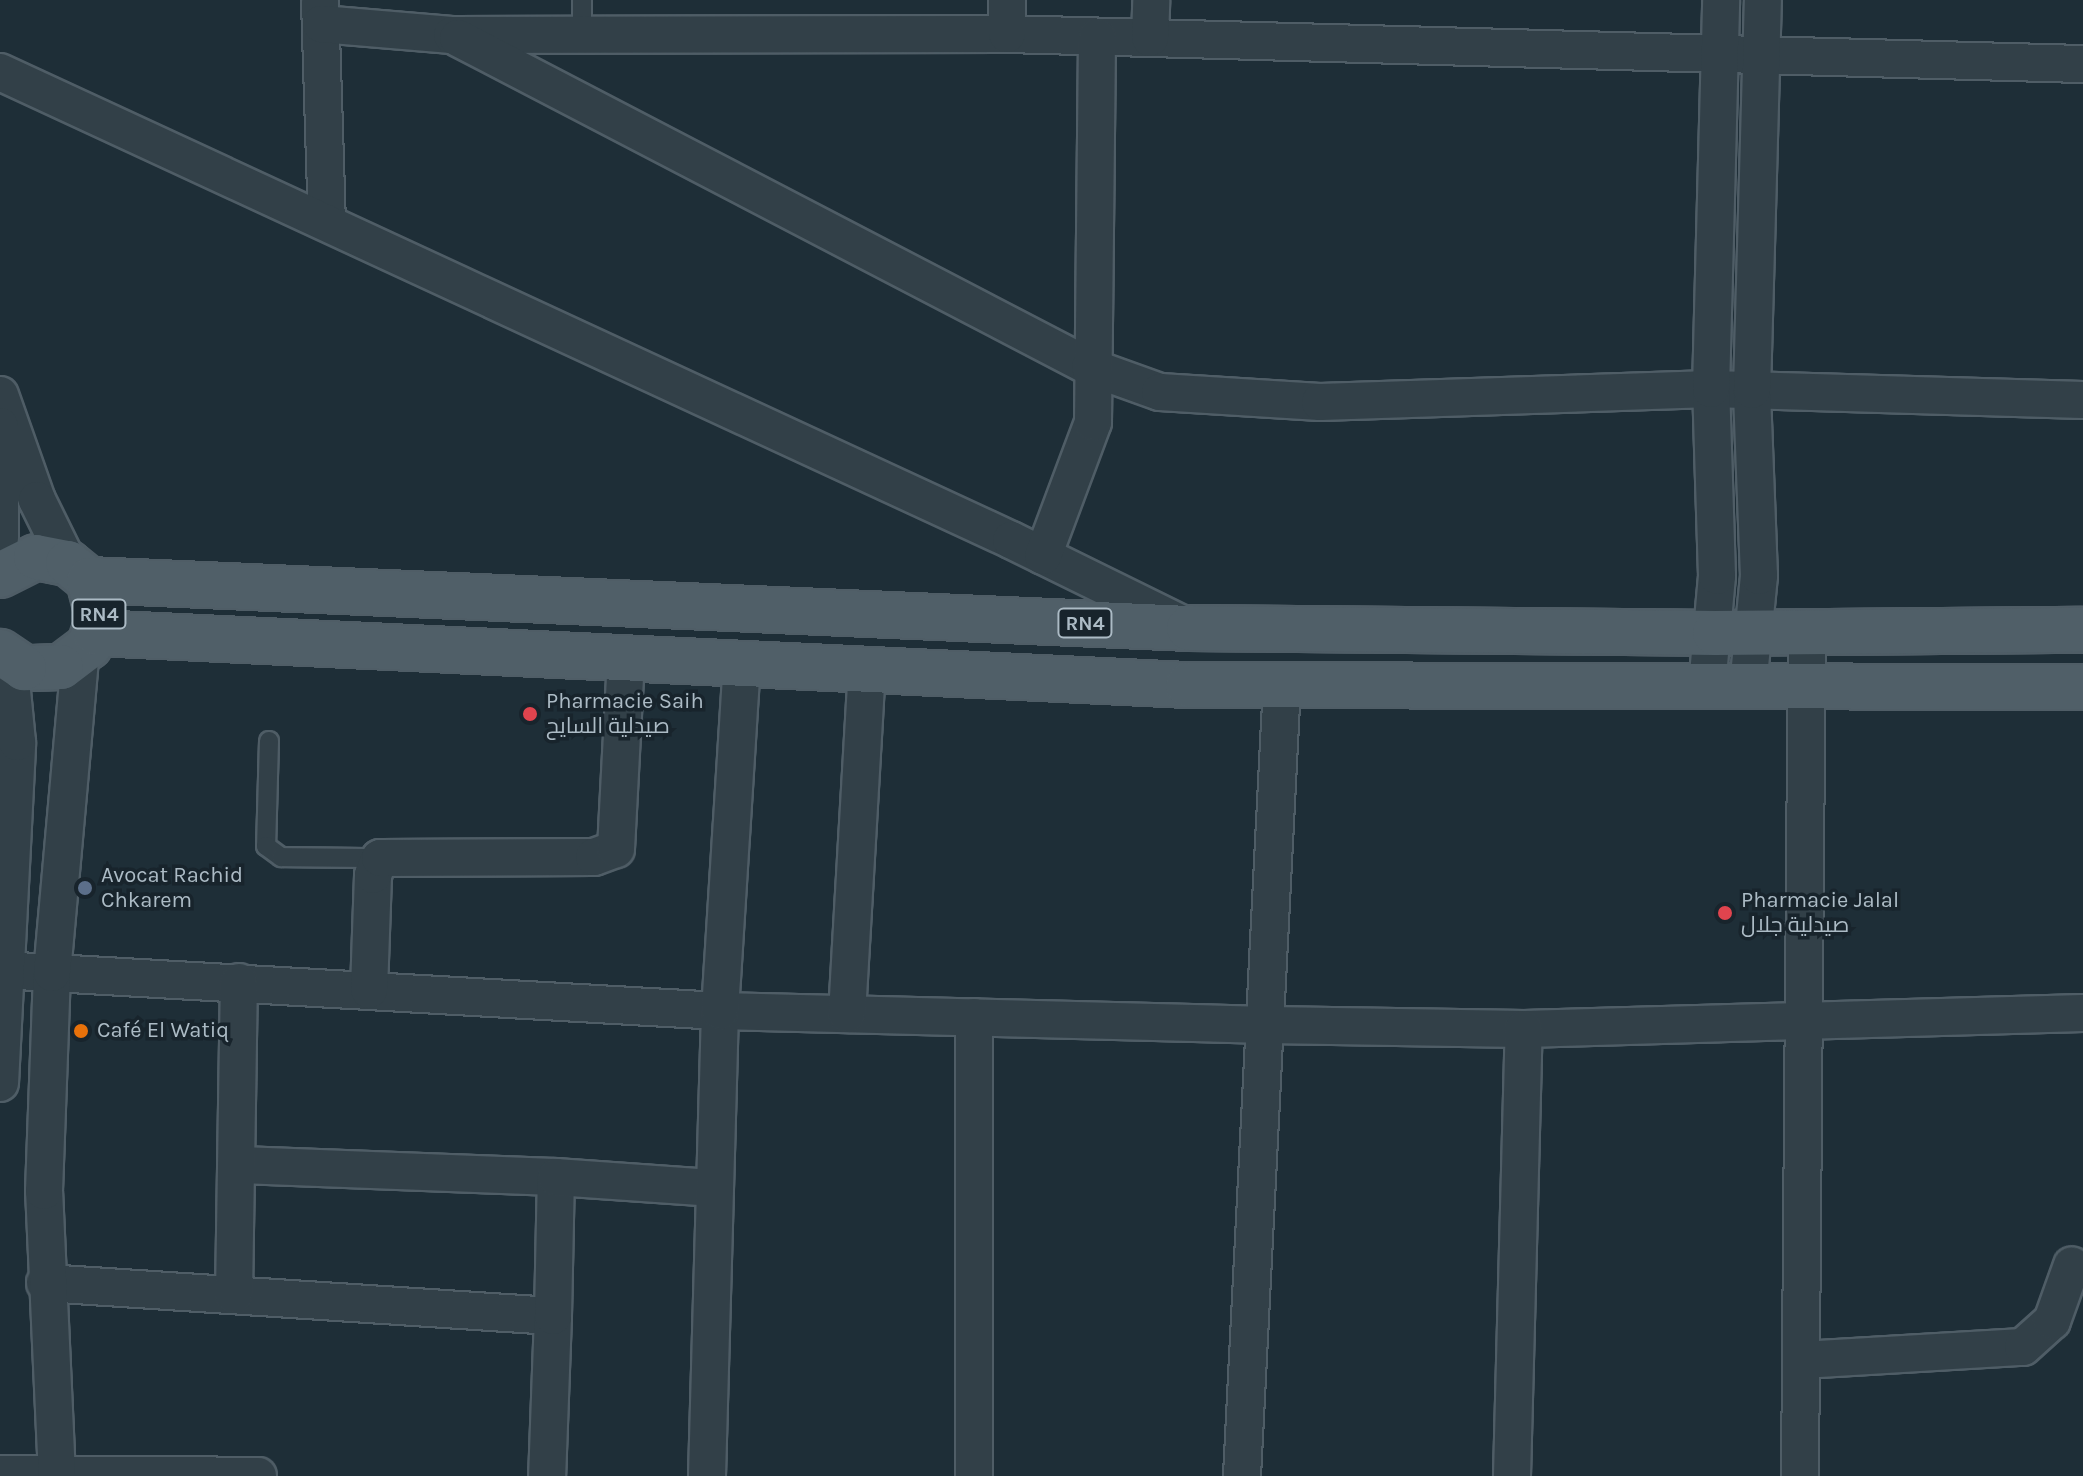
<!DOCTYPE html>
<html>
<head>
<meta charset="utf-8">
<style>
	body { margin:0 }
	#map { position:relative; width:2083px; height:1476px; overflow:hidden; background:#1e2e37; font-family:Karla,Cairo,sans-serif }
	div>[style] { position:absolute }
	.roads { filter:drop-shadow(2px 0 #4f5d66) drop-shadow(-2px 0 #4f5d66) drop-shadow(0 2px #4f5d66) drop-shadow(0 -2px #4f5d66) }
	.lane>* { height:18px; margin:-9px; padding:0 9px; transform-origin:9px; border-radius:9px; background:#324048 }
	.street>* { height:36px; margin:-18px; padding:0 18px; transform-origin:18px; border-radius:18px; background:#324048 }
	.primary>* { height:44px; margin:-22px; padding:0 22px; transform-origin:22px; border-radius:22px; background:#505f68 }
	.dots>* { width:22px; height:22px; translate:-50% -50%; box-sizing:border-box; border:4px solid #18242c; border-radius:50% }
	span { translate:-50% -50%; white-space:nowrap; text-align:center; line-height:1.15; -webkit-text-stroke:7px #18242c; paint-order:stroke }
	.shield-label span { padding:2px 6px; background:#18242c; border:2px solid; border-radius:6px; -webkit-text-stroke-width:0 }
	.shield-label { font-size:20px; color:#acbbc5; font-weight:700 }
	.poi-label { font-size:22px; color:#acbbc5 }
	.left { translate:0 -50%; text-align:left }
</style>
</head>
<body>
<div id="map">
	<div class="roads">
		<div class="lane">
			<div style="left:582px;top:0;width:35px;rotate:90deg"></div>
			<div style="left:269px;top:741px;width:105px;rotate:91.6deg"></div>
			<div style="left:266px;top:846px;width:19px;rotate:36deg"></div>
			<div style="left:281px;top:857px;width:99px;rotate:0.6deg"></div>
		</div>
		<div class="street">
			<div style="left:320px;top:2px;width:219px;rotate:88.2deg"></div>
			<div style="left:321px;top:24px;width:131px;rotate:4.8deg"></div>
			<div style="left:452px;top:35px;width:555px;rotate:-0.1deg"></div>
			<div style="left:1007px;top:34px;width:1076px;rotate:1.6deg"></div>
			<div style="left:1007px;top:34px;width:34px;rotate:-90deg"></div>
			<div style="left:458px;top:38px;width:713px;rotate:27.5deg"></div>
			<div style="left:1090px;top:367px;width:74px;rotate:19.7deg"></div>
			<div style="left:1160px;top:392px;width:160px;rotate:3.6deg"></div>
			<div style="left:1320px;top:402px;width:391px;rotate:-1.9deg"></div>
			<div style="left:1711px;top:389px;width:372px;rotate:1.7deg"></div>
			<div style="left:1150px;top:38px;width:38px;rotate:-88deg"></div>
			<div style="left:0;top:72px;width:1114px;rotate:24.84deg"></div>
			<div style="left:1011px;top:540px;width:193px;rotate:26.2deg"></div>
			<div style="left:0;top:395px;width:111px;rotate:70.6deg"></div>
			<div style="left:37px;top:500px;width:70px;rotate:63.8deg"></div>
			<div style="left:0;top:538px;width:112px;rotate:-90deg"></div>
			<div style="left:1043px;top:556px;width:143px;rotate:-69.5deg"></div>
			<div style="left:1093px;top:422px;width:385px;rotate:-89.4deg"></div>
			<div style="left:1707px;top:686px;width:110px;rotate:-84.8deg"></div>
			<div style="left:1717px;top:576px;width:187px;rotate:-91.8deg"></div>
			<div style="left:1711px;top:389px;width:389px;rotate:-88.5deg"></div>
			<div style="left:1748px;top:686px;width:111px;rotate:-84.3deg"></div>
			<div style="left:1759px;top:576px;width:186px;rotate:-92.2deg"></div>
			<div style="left:1752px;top:390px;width:390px;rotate:-88.4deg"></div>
			<div style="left:0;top:970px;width:721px;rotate:3.26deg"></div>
			<div style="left:720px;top:1011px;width:548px;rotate:1.46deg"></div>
			<div style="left:1268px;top:1025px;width:256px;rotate:0.9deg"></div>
			<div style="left:1524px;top:1029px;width:559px;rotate:-1.64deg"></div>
			<div style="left:369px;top:990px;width:115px;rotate:-88deg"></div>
			<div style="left:373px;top:875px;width:18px;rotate:-68deg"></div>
			<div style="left:380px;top:858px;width:214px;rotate:-0.3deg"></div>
			<div style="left:594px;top:857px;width:23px;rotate:-20deg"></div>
			<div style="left:616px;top:849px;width:191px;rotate:-87deg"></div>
			<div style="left:847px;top:1014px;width:346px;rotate:-86.7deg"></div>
			<div style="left:0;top:1083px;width:341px;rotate:-87.1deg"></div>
			<div style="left:17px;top:742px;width:82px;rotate:-95.6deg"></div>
			<div style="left:239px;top:1165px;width:317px;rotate:2.2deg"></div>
			<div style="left:45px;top:1283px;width:509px;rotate:3.72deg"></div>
			<div style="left:553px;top:1316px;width:160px;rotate:92.1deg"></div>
			<div style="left:234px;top:1295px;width:313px;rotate:-89.1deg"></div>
			<div style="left:553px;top:1316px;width:139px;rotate:-88.8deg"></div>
			<div style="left:556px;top:1177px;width:159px;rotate:4deg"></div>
			<div style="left:1802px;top:1360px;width:221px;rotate:-3.4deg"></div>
			<div style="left:2023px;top:1347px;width:39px;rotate:-42deg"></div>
			<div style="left:2052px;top:1321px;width:59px;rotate:-70.3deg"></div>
			<div style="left:0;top:1474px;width:258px;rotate:0.4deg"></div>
			<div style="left:57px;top:1476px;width:285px;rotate:-92.6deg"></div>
			<div style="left:44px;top:1191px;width:218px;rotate:-87.9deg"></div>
			<div style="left:52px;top:973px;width:317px;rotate:-84.9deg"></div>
			<div style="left:707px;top:1476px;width:465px;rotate:-88.4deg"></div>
			<div style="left:720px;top:1011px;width:348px;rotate:-86.4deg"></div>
			<div style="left:974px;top:1476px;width:459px;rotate:-90deg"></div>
			<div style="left:1242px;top:1476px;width:792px;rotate:-87.11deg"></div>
			<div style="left:1512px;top:1476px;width:447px;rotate:-88.5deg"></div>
			<div style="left:1800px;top:1476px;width:847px;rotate:-89.53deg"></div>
		</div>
		<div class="primary">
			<div style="left:0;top:575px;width:40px;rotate:-26.6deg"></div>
			<div style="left:36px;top:557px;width:33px;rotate:11deg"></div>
			<div style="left:68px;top:563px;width:27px;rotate:39deg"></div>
			<div style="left:89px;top:580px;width:40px;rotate:75.6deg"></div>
			<div style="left:99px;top:619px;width:29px;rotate:110deg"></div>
			<div style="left:89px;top:646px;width:35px;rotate:143deg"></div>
			<div style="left:61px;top:667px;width:37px;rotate:178deg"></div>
			<div style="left:24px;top:668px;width:29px;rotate:-146deg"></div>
			<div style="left:89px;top:580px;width:1101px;rotate:2.5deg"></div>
			<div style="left:1189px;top:628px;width:526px;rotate:0.54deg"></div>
			<div style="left:1715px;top:633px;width:368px;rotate:-0.5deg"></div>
			<div style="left:96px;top:633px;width:1093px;rotate:2.73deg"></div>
			<div style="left:1188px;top:685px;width:895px;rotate:0.13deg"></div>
		</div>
	</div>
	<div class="dots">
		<div style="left:530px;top:714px;background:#e0444e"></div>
		<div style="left:85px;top:888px;background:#5c6f8a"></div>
		<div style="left:1725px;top:913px;background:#e0444e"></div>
		<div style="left:81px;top:1031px;background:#e8710a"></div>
	</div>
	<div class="shield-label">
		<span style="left:99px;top:614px">RN4</span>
		<span style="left:1085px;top:623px">RN4</span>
	</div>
	<div class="poi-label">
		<span class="left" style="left:546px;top:714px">Pharmacie Saih<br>صيدلية السايح</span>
		<span class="left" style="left:101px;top:888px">Avocat Rachid<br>Chkarem</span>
		<span class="left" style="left:1741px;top:913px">Pharmacie Jalal<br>صيدلية جلال</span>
		<span class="left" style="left:97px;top:1031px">Café El Watiq</span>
	</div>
</div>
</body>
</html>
